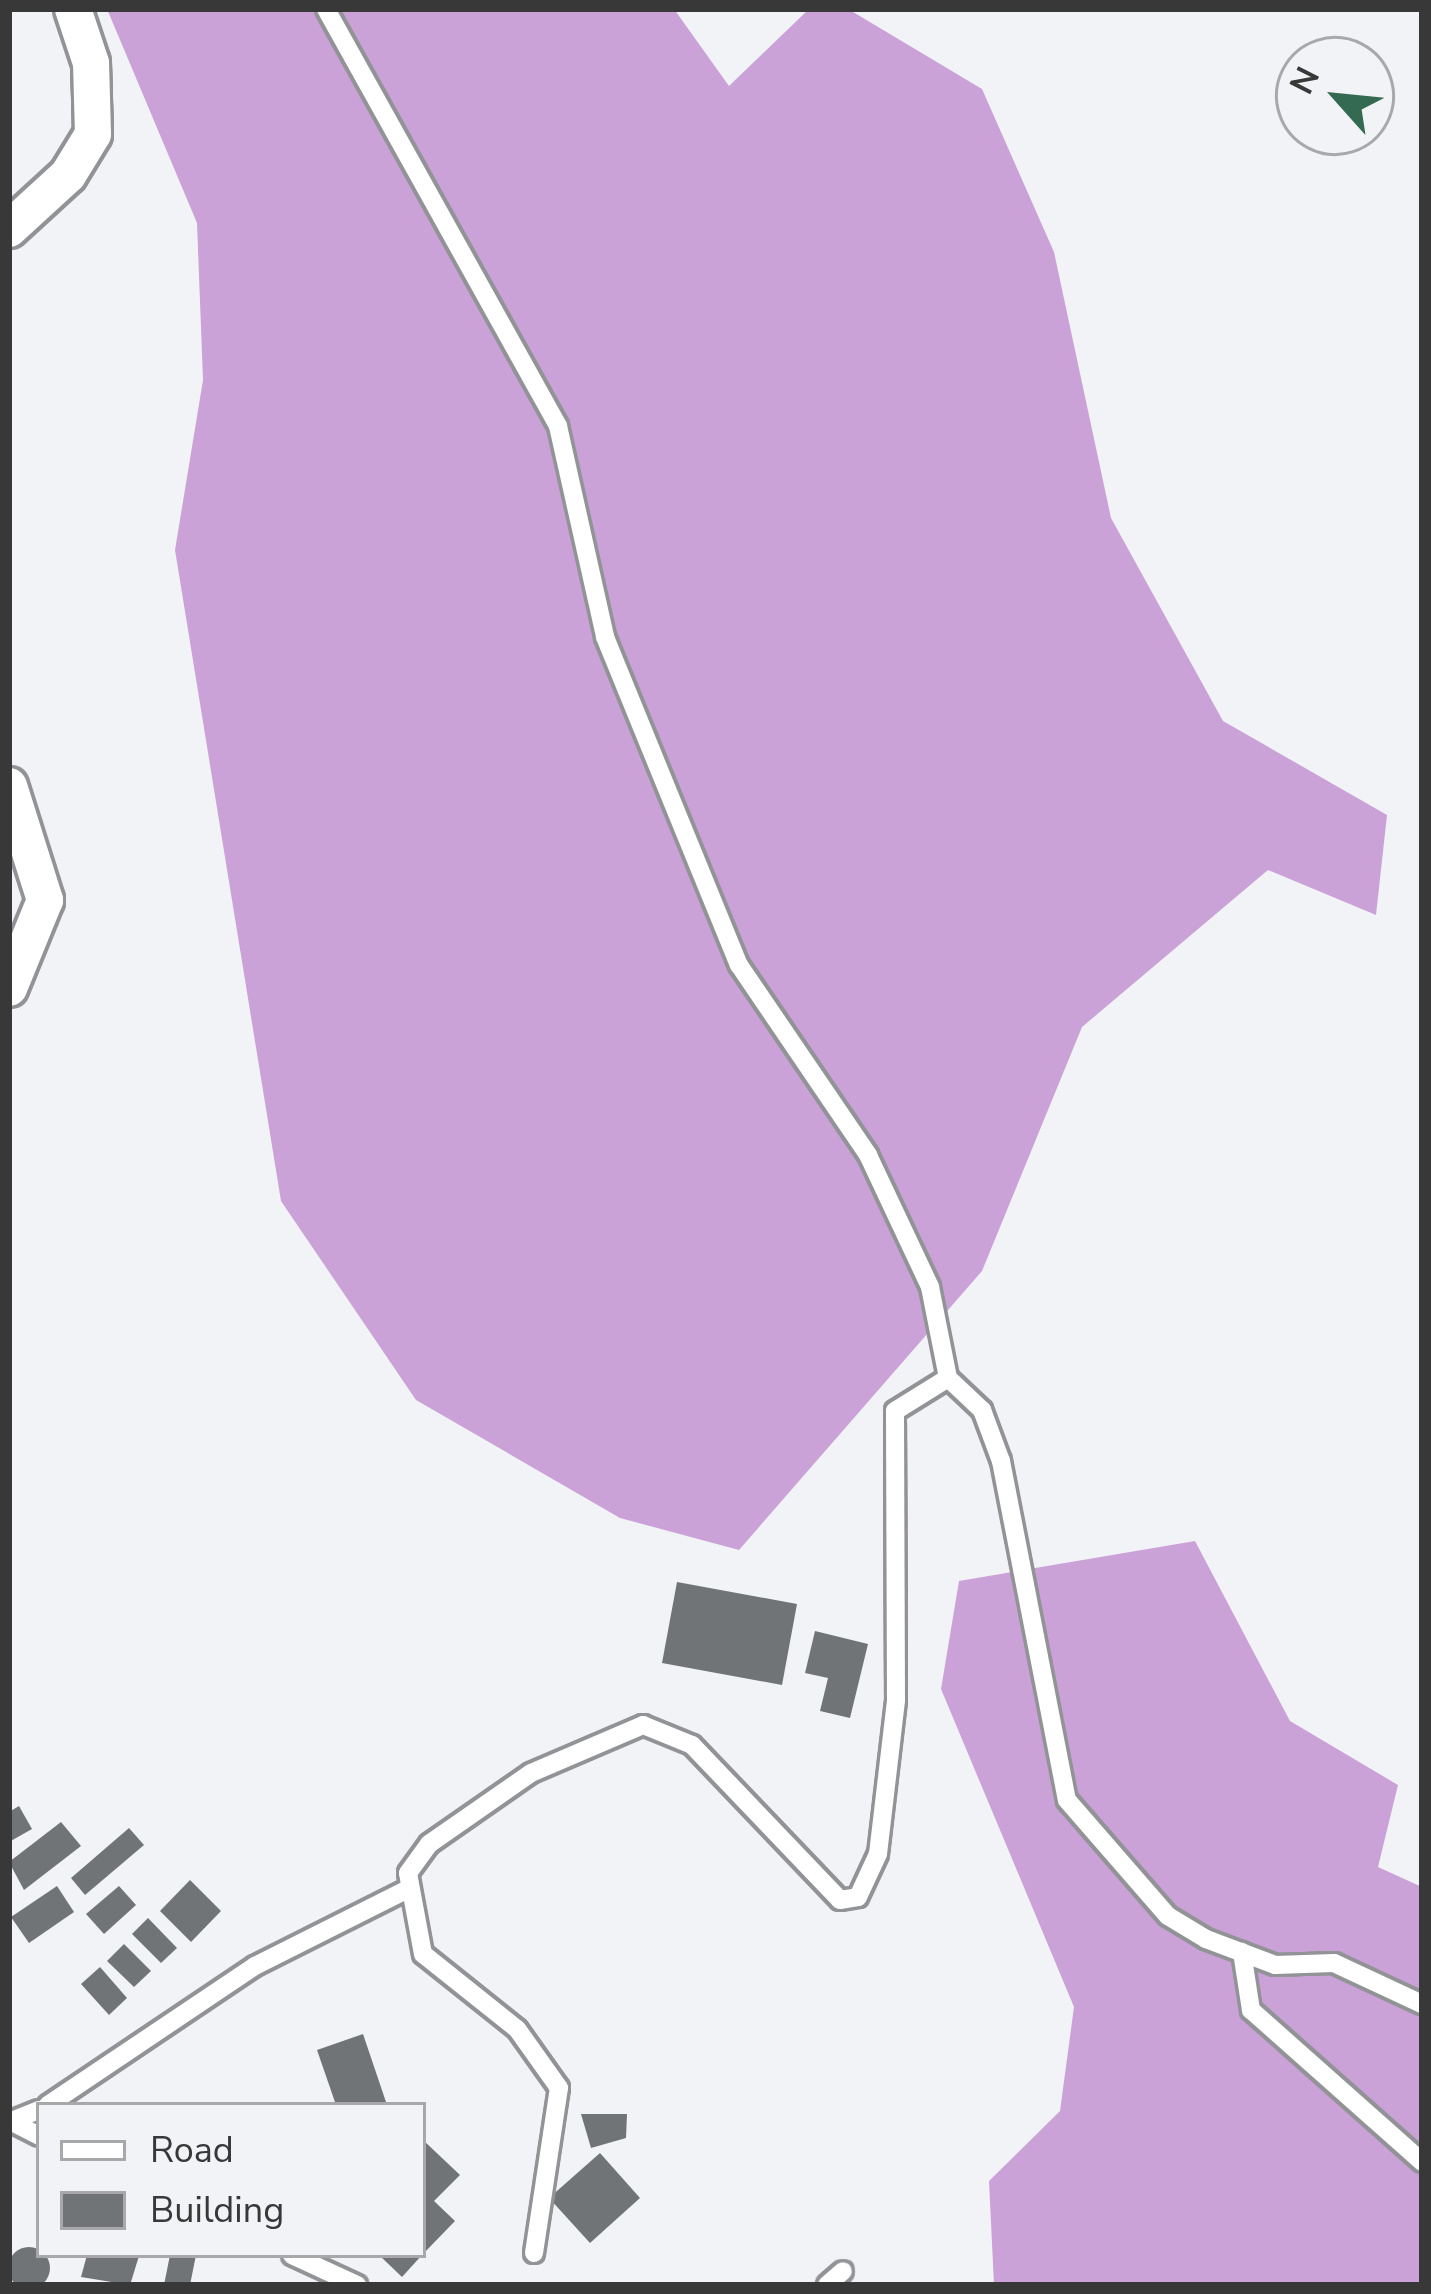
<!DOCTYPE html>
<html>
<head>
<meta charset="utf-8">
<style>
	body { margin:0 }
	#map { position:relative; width:1431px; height:2294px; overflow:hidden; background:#f2f3f7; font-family:"Nunito Sans",sans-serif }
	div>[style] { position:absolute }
	.forest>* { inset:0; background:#caa2d8 }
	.building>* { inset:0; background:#717476 }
	.round { border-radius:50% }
	.roads { filter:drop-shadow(3px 0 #929397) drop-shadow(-3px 0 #929397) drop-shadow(0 3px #929397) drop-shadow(0 -3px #929397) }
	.service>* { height:18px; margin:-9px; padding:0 9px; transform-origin:9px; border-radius:9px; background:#fff }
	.minor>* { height:36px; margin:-18px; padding:0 18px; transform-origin:18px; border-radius:18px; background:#fff }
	span { translate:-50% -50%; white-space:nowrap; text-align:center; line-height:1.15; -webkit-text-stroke:12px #f2f3f7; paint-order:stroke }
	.frame { position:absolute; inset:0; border:12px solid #383839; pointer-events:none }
	.legend { position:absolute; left:36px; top:2102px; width:390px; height:156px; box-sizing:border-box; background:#f2f3f7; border:3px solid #a8a8ab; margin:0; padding:15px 21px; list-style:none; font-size:36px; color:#383839 }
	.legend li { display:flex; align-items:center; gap:24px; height:60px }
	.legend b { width:60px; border:3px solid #a8a8ab }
	.north { position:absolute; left:1275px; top:36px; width:120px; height:120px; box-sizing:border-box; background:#f2f3f7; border:3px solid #a8a8ab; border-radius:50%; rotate:297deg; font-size:33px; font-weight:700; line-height:48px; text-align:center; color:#383839 }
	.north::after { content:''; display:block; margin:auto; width:42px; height:54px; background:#336a51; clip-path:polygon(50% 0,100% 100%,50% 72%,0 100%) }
</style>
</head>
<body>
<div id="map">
	<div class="forest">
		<div style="clip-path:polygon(107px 9px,674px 9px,729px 86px,809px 9px,848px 9px,982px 89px,1054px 252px,1111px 518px,1223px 721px,1387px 815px,1376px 915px,1268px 870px,1082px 1027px,982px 1271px,739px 1550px,620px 1518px,416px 1400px,281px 1201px,175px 550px,203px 380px,197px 223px)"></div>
		<div style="clip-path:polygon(1195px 1541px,1290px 1721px,1398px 1785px,1378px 1867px,1422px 1887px,1422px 2285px,994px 2285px,989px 2181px,1060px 2111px,1074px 2007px,941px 1689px,959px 1581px)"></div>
	</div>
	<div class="building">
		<div style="clip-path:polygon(677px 1582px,797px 1604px,782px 1685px,662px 1663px)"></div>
		<div style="clip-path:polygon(815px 1631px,868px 1644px,850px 1718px,820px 1711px,828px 1678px,805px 1673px)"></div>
		<div style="clip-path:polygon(19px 1806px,32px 1829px,9px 1842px,9px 1812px)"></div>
		<div style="clip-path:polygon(61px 1822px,81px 1846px,24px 1890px,9px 1862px)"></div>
		<div style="clip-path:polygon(129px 1828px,144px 1845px,85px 1895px,71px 1878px)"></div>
		<div style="clip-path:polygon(190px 1880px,221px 1911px,191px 1942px,160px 1911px)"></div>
		<div style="clip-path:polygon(57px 1886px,74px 1912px,29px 1943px,11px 1917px)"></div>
		<div style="clip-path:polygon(119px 1886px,136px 1905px,104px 1934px,86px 1914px)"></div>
		<div style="clip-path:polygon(148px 1918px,177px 1948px,161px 1963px,132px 1934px)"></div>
		<div style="clip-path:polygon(124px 1944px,151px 1971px,134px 1987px,107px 1961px)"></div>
		<div style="clip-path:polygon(100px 1967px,127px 1998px,109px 2015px,81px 1984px)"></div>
		<div style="clip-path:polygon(363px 2034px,387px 2105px,336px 2105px,317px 2050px)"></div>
		<div style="clip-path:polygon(581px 2114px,627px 2114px,626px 2138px,591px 2148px)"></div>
		<div style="clip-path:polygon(423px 2140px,460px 2175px,434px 2201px,455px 2221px,423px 2254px)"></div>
		<div style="clip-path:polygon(600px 2153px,640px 2198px,590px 2243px,549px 2198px)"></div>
		<div class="round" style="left:8px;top:2247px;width:42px;height:42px"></div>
		<div style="clip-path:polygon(87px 2255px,139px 2256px,130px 2285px,81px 2277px)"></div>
		<div style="clip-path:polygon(170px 2255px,196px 2255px,190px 2285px,164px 2285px)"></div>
		<div style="clip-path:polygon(379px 2255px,422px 2255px,402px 2277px)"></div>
	</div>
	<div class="roads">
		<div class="service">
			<div style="left:326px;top:9px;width:477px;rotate:60.9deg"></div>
			<div style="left:558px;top:426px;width:216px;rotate:77.4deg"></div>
			<div style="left:605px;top:637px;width:354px;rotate:67.8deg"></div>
			<div style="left:739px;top:965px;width:230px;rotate:55.8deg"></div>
			<div style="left:868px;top:1155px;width:146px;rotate:64.8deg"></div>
			<div style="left:930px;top:1287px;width:93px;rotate:78.8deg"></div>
			<div style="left:1242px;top:1952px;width:59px;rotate:81.2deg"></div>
			<div style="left:1251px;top:2010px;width:229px;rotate:41.6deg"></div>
			<div style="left:48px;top:2105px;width:249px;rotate:-33.9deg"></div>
			<div style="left:255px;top:1966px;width:169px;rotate:-26.7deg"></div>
			<div style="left:9px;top:2122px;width:32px;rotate:-22deg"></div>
			<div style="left:14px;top:2123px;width:28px;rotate:27deg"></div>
			<div style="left:534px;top:2253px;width:167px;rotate:-81.4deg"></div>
			<div style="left:559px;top:2088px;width:72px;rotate:-125.4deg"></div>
			<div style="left:517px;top:2029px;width:120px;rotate:-141.4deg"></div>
			<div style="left:423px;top:1954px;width:82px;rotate:-100.5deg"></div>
			<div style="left:408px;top:1873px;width:36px;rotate:-54deg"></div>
			<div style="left:429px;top:1844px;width:124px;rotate:-34.8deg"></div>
			<div style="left:531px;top:1773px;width:122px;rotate:-23.2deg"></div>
			<div style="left:643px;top:1725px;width:53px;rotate:22.2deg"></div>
			<div style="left:692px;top:1745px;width:214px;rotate:46.3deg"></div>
			<div style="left:840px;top:1900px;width:18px;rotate:-9deg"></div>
			<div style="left:858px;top:1897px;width:47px;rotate:-65.1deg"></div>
			<div style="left:878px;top:1854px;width:155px;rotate:-83.3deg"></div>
			<div style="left:896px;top:1700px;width:289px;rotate:-90.2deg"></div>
			<div style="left:895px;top:1411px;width:62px;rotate:-31.9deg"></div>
			<div style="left:948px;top:1378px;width:47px;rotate:43.3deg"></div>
			<div style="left:982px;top:1410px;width:54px;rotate:69.6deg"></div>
			<div style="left:1001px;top:1461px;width:345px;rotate:79deg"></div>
			<div style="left:1067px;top:1800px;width:154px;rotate:49deg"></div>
			<div style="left:1168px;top:1916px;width:44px;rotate:31.2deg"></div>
			<div style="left:1206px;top:1939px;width:74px;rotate:20.6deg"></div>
			<div style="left:1275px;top:1965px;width:59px;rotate:-1.9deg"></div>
			<div style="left:1334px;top:1963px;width:97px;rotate:25deg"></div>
			<div style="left:292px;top:2255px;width:72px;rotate:24.8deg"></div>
			<div style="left:827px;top:2285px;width:21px;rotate:-41deg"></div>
		</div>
		<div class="minor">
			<div style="left:9px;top:229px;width:80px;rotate:-42.5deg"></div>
			<div style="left:68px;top:175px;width:48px;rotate:-58.6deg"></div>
			<div style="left:93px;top:134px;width:71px;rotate:-91.6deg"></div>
			<div style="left:91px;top:63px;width:57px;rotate:-108.4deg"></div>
			<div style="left:9px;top:786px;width:120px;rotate:72.5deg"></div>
			<div style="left:45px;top:900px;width:95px;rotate:112.2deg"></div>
		</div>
	</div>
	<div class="frame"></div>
	<ul class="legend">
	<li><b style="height:15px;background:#fff"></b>Road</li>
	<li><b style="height:33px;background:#717476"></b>Building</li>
	</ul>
	<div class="north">N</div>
</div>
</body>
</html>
